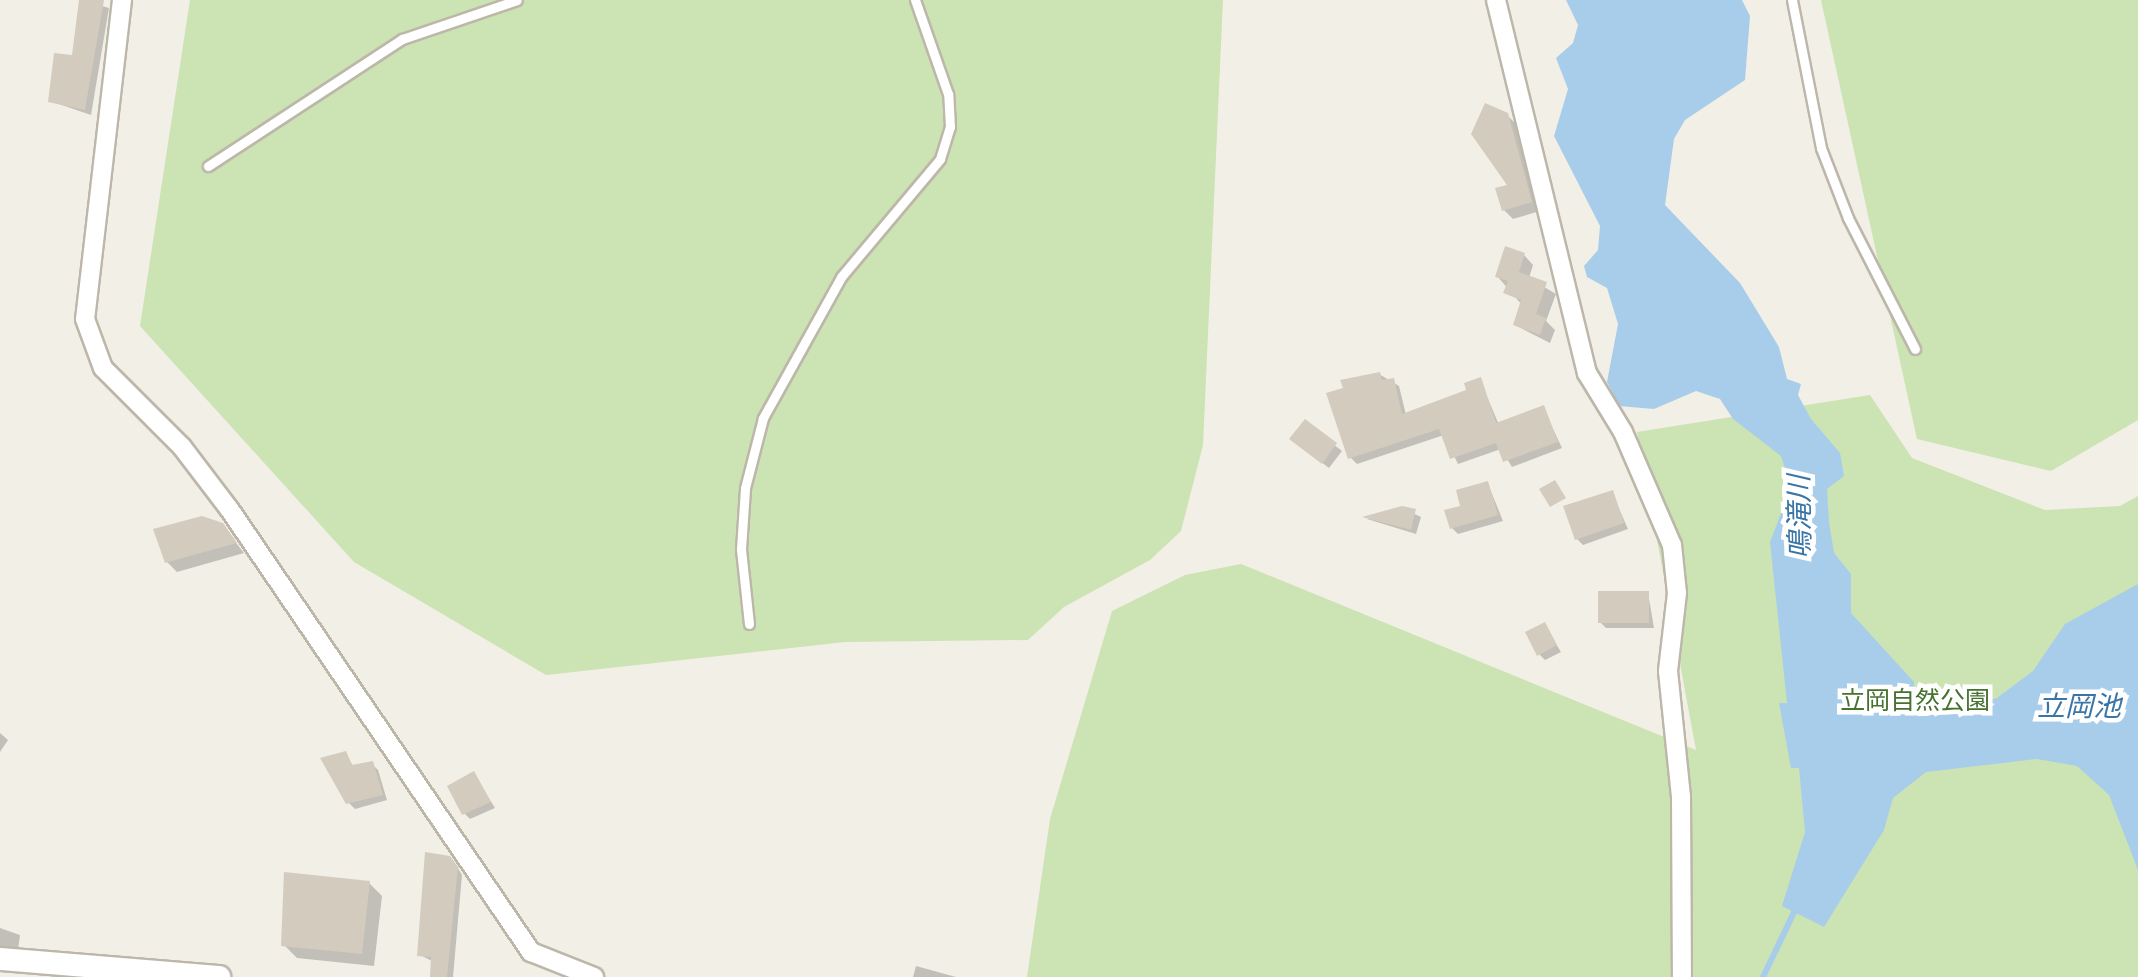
<!DOCTYPE html>
<html>
<head>
<meta charset="utf-8">
<style>
	body { margin:0 }
	#map { position:relative; width:2138px; height:977px; overflow:hidden; background:#f2efe7; font-family:"Fira Sans","Noto Sans JP",sans-serif }
	div>[style] { position:absolute }
	.green>* { inset:0; background:#cce3b3 }
	.water>* { inset:0; background:#a8cdea }
	.shadow>* { inset:0; background:#0003 }
	.stream>* { height:6px; margin:-3px; padding:0 3px; transform-origin:3px; border-radius:3px; background:#a8cdea }
	.building>* { inset:0; background:#d3cbbd }
	.roads { filter:drop-shadow(2px 0 #bdb7aa) drop-shadow(-2px 0 #bdb7aa) drop-shadow(0 2px #bdb7aa) drop-shadow(0 -2px #bdb7aa) }
	.service>* { height:9px; margin:-4.5px; padding:0 4.5px; transform-origin:4.5px; border-radius:4.5px; background:#fff }
	.minor>* { height:18px; margin:-9px; padding:0 9px; transform-origin:9px; border-radius:9px; background:#fff }
	.tertiary>* { height:22px; margin:-11px; padding:0 11px; transform-origin:11px; border-radius:11px; background:#fff }
	span { translate:-50% -50%; white-space:nowrap; text-align:center; line-height:1.15; -webkit-text-stroke:9px #fff; paint-order:stroke }
	.park-label { font-size:25px; color:#46712f }
	.water-label { font-size:28px; color:#3975a7; font-style:italic }
</style>
</head>
<body>
<div id="map">
	<div class="green">
		<div style="clip-path:polygon(190px 0,1223px 0,1203px 445px,1181px 531px,1150px 560px,1064px 607px,1028px 640px,845px 642px,546px 675px,354px 562px,140px 326px)"></div>
		<div style="clip-path:polygon(1821px 0,2138px 0,2138px 420px,2051px 471px,1917px 439px)"></div>
		<div style="clip-path:polygon(1870px 395px,1912px 458px,2045px 510px,2120px 506px,2138px 496px,2138px 977px,1027px 977px,1050px 819px,1112px 611px,1185px 575px,1241px 564px,1696px 750px,1637px 432px)"></div>
	</div>
	<div class="water">
		<div style="clip-path:polygon(1566px 0,1742px 0,1750px 16px,1745px 80px,1685px 120px,1674px 139px,1665px 205px,1740px 283px,1779px 347px,1787px 379px,1801px 384px,1798px 395px,1811px 419px,1840px 453px,1844px 476px,1827px 489px,1829px 522px,1834px 553px,1851px 574px,1851px 613px,1914px 682px,1916px 704px,1929px 712px,1961px 710px,1997px 698px,2033px 671px,2065px 624px,2138px 584px,2138px 870px,2109px 795px,2077px 766px,2037px 759px,1926px 772px,1893px 798px,1884px 830px,1824px 927px,1782px 906px,1805px 832px,1799px 768px,1791px 768px,1779px 703px,1787px 703px,1770px 542px,1791px 487px,1781px 456px,1733px 419px,1720px 399px,1696px 391px,1654px 409px,1619px 406px,1607px 382px,1618px 324px,1607px 288px,1587px 277px,1584px 266px,1598px 250px,1600px 226px,1554px 136px,1568px 89px,1556px 58px,1573px 43px,1578px 25px)"></div>
	</div>
	<div class="shadow">
		<div style="clip-path:polygon(81px 0,109px 8px,91px 115px,50px 101px,74px 58px)"></div>
		<div style="clip-path:polygon(1507px 115px,1517px 125px,1540px 211px,1513px 219px,1504px 210px,1511px 186px)"></div>
		<div style="clip-path:polygon(1524px 255px,1533px 265px,1529px 278px,1556px 294px,1546px 321px,1555px 330px,1550px 343px,1515px 325px,1522px 305px,1497px 276px)"></div>
		<div style="clip-path:polygon(1379px 374px,1399px 386px,1406px 415px,1469px 392px,1480px 380px,1499px 425px,1543px 408px,1562px 448px,1512px 467px,1501px 449px,1458px 464px,1444px 435px,1357px 464px,1351px 458px)"></div>
		<div style="clip-path:polygon(1305px 422px,1342px 451px,1329px 468px,1299px 445px)"></div>
		<div style="clip-path:polygon(1488px 484px,1503px 521px,1458px 534px,1452px 528px,1463px 507px)"></div>
		<div style="clip-path:polygon(1612px 493px,1628px 529px,1583px 545px,1577px 539px)"></div>
		<div style="clip-path:polygon(1402px 508px,1421px 517px,1416px 534px,1367px 519px)"></div>
		<div style="clip-path:polygon(222px 525px,244px 553px,177px 572px,167px 562px)"></div>
		<div style="clip-path:polygon(1648px 593px,1654px 628px,1606px 628px,1600px 622px)"></div>
		<div style="clip-path:polygon(1544px 625px,1561px 652px,1545px 660px,1539px 654px)"></div>
		<div style="clip-path:polygon(0 733px,8px 740px,0 752px)"></div>
		<div style="clip-path:polygon(345px 754px,354px 767px,372px 764px,378px 770px,387px 800px,355px 809px,348px 802px)"></div>
		<div style="clip-path:polygon(474px 774px,495px 808px,470px 819px,464px 813px)"></div>
		<div style="clip-path:polygon(456px 865px,462px 875px,453px 977px,432px 977px,434px 962px,420px 955px)"></div>
		<div style="clip-path:polygon(369px 883px,382px 896px,374px 966px,297px 958px,284px 945px)"></div>
		<div style="clip-path:polygon(0 928px,20px 935px,18px 950px,0 950px)"></div>
		<div style="clip-path:polygon(916px 966px,956px 977px,913px 977px)"></div>
	</div>
	<div class="stream">
		<div style="left:1763px;top:977px;width:79px;rotate:-64.4deg"></div>
	</div>
	<div class="building">
		<div style="clip-path:polygon(79px 0,104px 0,85px 110px,48px 102px,54px 53px,72px 55px)"></div>
		<div style="clip-path:polygon(1485px 103px,1508px 113px,1532px 202px,1502px 211px,1495px 188px,1507px 185px,1471px 134px)"></div>
		<div style="clip-path:polygon(1505px 246px,1525px 253px,1519px 272px,1547px 282px,1536px 314px,1546px 318px,1540px 335px,1513px 325px,1521px 300px,1503px 293px,1508px 281px,1495px 277px)"></div>
		<div style="clip-path:polygon(1380px 372px,1382px 380px,1394px 378px,1402px 414px,1466px 390px,1464px 383px,1481px 377px,1496px 423px,1544px 405px,1558px 442px,1503px 462px,1496px 443px,1450px 459px,1439px 429px,1348px 459px,1326px 393px,1343px 388px,1340px 380px)"></div>
		<div style="clip-path:polygon(1305px 419px,1337px 443px,1322px 464px,1289px 439px)"></div>
		<div style="clip-path:polygon(1555px 480px,1566px 498px,1550px 507px,1539px 489px)"></div>
		<div style="clip-path:polygon(1488px 481px,1498px 515px,1450px 529px,1444px 510px,1460px 506px,1456px 490px)"></div>
		<div style="clip-path:polygon(1613px 490px,1624px 523px,1575px 540px,1563px 506px)"></div>
		<div style="clip-path:polygon(1402px 506px,1416px 509px,1411px 530px,1362px 517px)"></div>
		<div style="clip-path:polygon(202px 516px,223px 523px,237px 543px,165px 563px,153px 529px)"></div>
		<div style="clip-path:polygon(1598px 591px,1649px 591px,1649px 623px,1598px 623px)"></div>
		<div style="clip-path:polygon(1545px 622px,1557px 645px,1537px 656px,1525px 632px)"></div>
		<div style="clip-path:polygon(346px 751px,352px 765px,373px 761px,383px 795px,346px 804px,320px 758px)"></div>
		<div style="clip-path:polygon(474px 771px,491px 802px,462px 815px,447px 786px)"></div>
		<div style="clip-path:polygon(425px 852px,450px 856px,458px 867px,447px 977px,430px 977px,431px 957px,417px 956px)"></div>
		<div style="clip-path:polygon(284px 872px,370px 881px,362px 954px,281px 946px)"></div>
	</div>
	<div class="roads">
		<div class="service">
			<div style="left:1792px;top:0;width:151px;rotate:78.9deg"></div>
			<div style="left:1821px;top:148px;width:75px;rotate:68.9deg"></div>
			<div style="left:1848px;top:218px;width:147px;rotate:62.9deg"></div>
			<div style="left:208px;top:166px;width:232px;rotate:-33.2deg"></div>
			<div style="left:402px;top:39px;width:121px;rotate:-18.7deg"></div>
			<div style="left:749px;top:624px;width:75px;rotate:-96.1deg"></div>
			<div style="left:741px;top:549px;width:61px;rotate:-86.2deg"></div>
			<div style="left:745px;top:488px;width:72px;rotate:-75.6deg"></div>
			<div style="left:763px;top:418px;width:161px;rotate:-61deg"></div>
			<div style="left:841px;top:277px;width:154px;rotate:-50deg"></div>
			<div style="left:940px;top:159px;width:34px;rotate:-73deg"></div>
			<div style="left:950px;top:127px;width:33px;rotate:-93deg"></div>
			<div style="left:948px;top:94px;width:100px;rotate:-109.3deg"></div>
		</div>
		<div class="minor">
			<div style="left:122px;top:0;width:321px;rotate:96.6deg"></div>
			<div style="left:85px;top:319px;width:52px;rotate:69.8deg"></div>
			<div style="left:103px;top:368px;width:112px;rotate:45deg"></div>
			<div style="left:182px;top:447px;width:79px;rotate:52.7deg"></div>
			<div style="left:230px;top:510px;width:535px;rotate:55.75deg"></div>
			<div style="left:531px;top:952px;width:68px;rotate:21.6deg"></div>
			<div style="left:1496px;top:0;width:384px;rotate:76.3deg"></div>
			<div style="left:1587px;top:373px;width:69px;rotate:58.6deg"></div>
			<div style="left:1623px;top:432px;width:123px;rotate:66.6deg"></div>
			<div style="left:1672px;top:545px;width:48px;rotate:84.1deg"></div>
			<div style="left:1677px;top:593px;width:79px;rotate:96.6deg"></div>
			<div style="left:1668px;top:671px;width:126px;rotate:84.1deg"></div>
			<div style="left:1681px;top:796px;width:181px;rotate:89.7deg"></div>
		</div>
		<div class="tertiary">
			<div style="left:0;top:959px;width:220px;rotate:4.7deg"></div>
		</div>
	</div>
	<div class="park-label">
		<span style="left:1915px;top:701px">立岡自然公園</span>
	</div>
	<div class="water-label">
		<span style="left:1800px;top:517px;rotate:-91deg">鳴滝川</span>
		<span style="left:2079px;top:707px">立岡池</span>
	</div>
</div>
</body>
</html>
